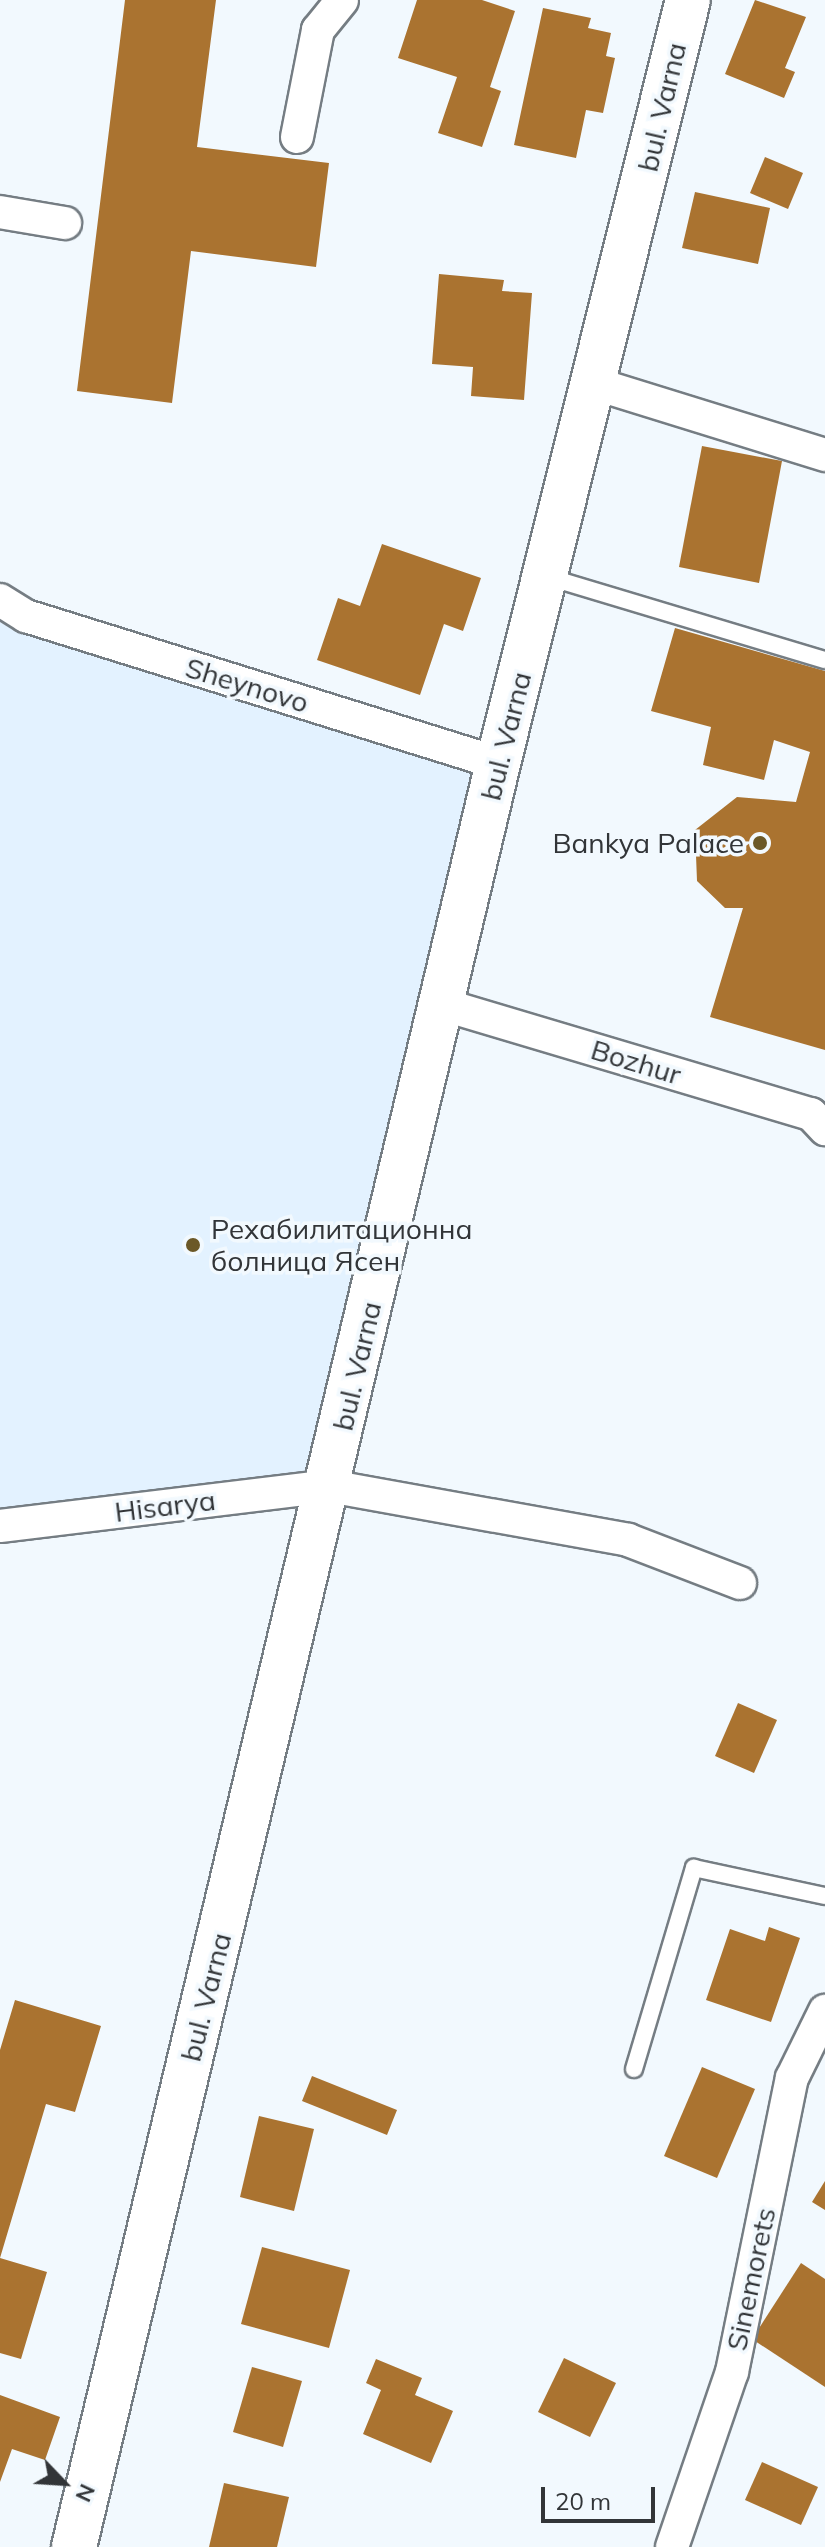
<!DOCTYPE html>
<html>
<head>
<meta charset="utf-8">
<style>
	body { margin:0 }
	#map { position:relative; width:825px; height:2547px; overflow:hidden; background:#f2f9fe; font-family:Mulish,sans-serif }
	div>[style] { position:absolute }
	.built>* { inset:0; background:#e3f2ff }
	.building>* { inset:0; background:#aa7330 }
	.roads { filter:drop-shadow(2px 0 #757d83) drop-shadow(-2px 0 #757d83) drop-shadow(0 2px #757d83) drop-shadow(0 -2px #757d83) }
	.lane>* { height:16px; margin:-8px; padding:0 8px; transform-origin:8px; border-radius:8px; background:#fff }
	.street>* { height:32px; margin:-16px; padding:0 16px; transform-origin:16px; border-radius:16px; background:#fff }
	.secondary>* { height:44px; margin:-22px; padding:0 22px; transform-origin:22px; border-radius:22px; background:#fff }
	.dots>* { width:22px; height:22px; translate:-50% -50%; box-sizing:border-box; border:4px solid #f2f9fe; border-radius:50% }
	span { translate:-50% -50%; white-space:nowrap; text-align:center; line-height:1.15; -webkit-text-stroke:7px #f2f9fe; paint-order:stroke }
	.street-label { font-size:28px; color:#323538 }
	.poi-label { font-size:28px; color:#323538 }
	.right { translate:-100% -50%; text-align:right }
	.left { translate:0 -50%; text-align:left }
	.north { position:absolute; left:24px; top:2443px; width:80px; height:80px; -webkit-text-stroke:6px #f2f9fe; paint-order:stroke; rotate:115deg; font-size:22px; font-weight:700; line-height:32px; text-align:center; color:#323538 }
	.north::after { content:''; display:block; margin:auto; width:28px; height:36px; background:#323538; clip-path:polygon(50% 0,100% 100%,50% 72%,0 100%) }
	.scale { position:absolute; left:541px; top:2487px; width:114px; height:36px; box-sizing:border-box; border:4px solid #323538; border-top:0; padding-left:10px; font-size:24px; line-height:28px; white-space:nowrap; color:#323538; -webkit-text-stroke:6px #f2f9fe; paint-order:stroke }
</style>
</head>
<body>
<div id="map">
	<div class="built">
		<div style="clip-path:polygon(0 600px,498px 763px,329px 1486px,0 1526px)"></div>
	</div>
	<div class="building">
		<div style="clip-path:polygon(125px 0,216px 0,197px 147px,329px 163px,316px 267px,191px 251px,172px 403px,77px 391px)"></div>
		<div style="clip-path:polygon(417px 0,482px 0,515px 11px,490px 87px,501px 91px,482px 147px,438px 133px,457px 77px,398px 58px)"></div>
		<div style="clip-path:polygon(755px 0,806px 17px,785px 68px,795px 72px,784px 98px,725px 74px)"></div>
		<div style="clip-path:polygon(543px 8px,591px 18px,588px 28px,611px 33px,606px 56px,615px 58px,603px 113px,586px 110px,576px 158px,514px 145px)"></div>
		<div style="clip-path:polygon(765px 157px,803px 173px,788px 209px,750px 193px)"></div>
		<div style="clip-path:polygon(695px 192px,770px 208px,758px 264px,682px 248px)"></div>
		<div style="clip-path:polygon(439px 274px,504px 280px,502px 291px,532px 293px,524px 400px,471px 396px,473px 367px,432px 364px)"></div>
		<div style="clip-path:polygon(702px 446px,782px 461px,759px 583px,679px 567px)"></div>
		<div style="clip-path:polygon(382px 544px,481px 578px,463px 631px,444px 624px,420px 695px,317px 660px,338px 598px,360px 606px)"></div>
		<div style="clip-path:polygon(675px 628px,825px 671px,825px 1050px,710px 1017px,743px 908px,725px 908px,697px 881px,695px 830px,737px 797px,796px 802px,810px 752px,774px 740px,764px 780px,703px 765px,711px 727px,651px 711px)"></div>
		<div style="clip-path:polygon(738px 1703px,777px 1720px,754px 1773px,715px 1756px)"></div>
		<div style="clip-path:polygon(769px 1927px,800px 1938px,771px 2022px,706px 2000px,730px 1929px,765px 1941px)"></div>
		<div style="clip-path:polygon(15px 2000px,101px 2026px,75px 2112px,46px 2104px,0 2258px,47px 2272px,21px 2359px,0 2353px,0 2050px)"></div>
		<div style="clip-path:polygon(702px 2067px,755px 2089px,717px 2178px,664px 2156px)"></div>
		<div style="clip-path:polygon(312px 2076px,397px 2110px,387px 2135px,302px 2101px)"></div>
		<div style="clip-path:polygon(259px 2116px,314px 2129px,294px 2211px,240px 2197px)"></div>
		<div style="clip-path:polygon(825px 2181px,825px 2210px,812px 2202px)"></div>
		<div style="clip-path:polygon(262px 2247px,350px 2270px,329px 2348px,241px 2324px)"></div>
		<div style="clip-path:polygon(801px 2263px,825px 2279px,825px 2387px,752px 2339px)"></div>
		<div style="clip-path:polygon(564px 2358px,616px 2383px,590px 2437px,538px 2412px)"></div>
		<div style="clip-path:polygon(376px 2359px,422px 2378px,415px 2395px,453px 2411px,431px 2463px,363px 2434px,381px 2390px,366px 2383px)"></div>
		<div style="clip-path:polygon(252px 2367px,302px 2381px,283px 2447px,233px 2432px)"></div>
		<div style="clip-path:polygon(0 2395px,60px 2417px,45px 2460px,12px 2449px,0 2482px)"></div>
		<div style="clip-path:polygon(762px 2462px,818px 2487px,801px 2525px,745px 2500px)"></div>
		<div style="clip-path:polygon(224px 2483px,289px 2497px,277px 2547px,209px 2547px)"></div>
	</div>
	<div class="roads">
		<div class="lane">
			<div style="left:548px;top:577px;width:289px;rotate:16.7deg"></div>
			<div style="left:634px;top:2069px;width:210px;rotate:-73.4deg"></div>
			<div style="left:694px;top:1868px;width:134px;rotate:12.1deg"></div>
		</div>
		<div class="street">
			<div style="left:297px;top:137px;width:109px;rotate:-78.9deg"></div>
			<div style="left:318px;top:30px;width:38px;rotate:-51deg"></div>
			<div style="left:0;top:212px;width:66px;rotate:9.6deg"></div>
			<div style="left:596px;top:384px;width:240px;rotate:17.2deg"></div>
			<div style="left:0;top:600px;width:31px;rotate:32deg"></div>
			<div style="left:26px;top:616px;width:494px;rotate:17.3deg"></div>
			<div style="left:441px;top:1004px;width:386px;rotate:16.6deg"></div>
			<div style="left:811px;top:1114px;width:21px;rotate:47deg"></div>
			<div style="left:0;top:1526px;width:331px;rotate:-6.9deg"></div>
			<div style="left:329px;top:1486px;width:304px;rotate:10.2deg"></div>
			<div style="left:628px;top:1540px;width:120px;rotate:21deg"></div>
			<div style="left:672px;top:2547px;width:185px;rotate:-71.1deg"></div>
			<div style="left:732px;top:2372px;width:300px;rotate:-78.5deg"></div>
			<div style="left:792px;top:2078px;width:75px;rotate:-63.8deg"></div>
		</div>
		<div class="secondary">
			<div style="left:74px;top:2547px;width:1834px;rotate:-76.63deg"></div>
			<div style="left:498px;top:763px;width:786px;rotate:-76.02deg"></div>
		</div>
	</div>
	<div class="dots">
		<div style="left:760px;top:843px;background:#6b5827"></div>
		<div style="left:193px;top:1245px;background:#6b5827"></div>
	</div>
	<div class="street-label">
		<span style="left:662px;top:107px;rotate:-77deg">bul. Varna</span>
		<span style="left:247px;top:685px;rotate:17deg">Sheynovo</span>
		<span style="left:506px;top:736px;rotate:-76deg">bul. Varna</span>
		<span style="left:636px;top:1062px;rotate:17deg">Bozhur</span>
		<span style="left:357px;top:1366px;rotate:-77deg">bul. Varna</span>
		<span style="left:165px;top:1506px;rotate:-7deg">Hisarya</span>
		<span style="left:206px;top:1997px;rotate:-76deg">bul. Varna</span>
		<span style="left:751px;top:2279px;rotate:-78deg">Sinemorets</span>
	</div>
	<div class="poi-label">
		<span class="right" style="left:744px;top:843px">Bankya Palace</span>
		<span class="left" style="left:211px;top:1245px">Рехабилитационна<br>болница Ясен</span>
	</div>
	<div class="north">N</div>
	<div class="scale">20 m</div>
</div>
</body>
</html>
